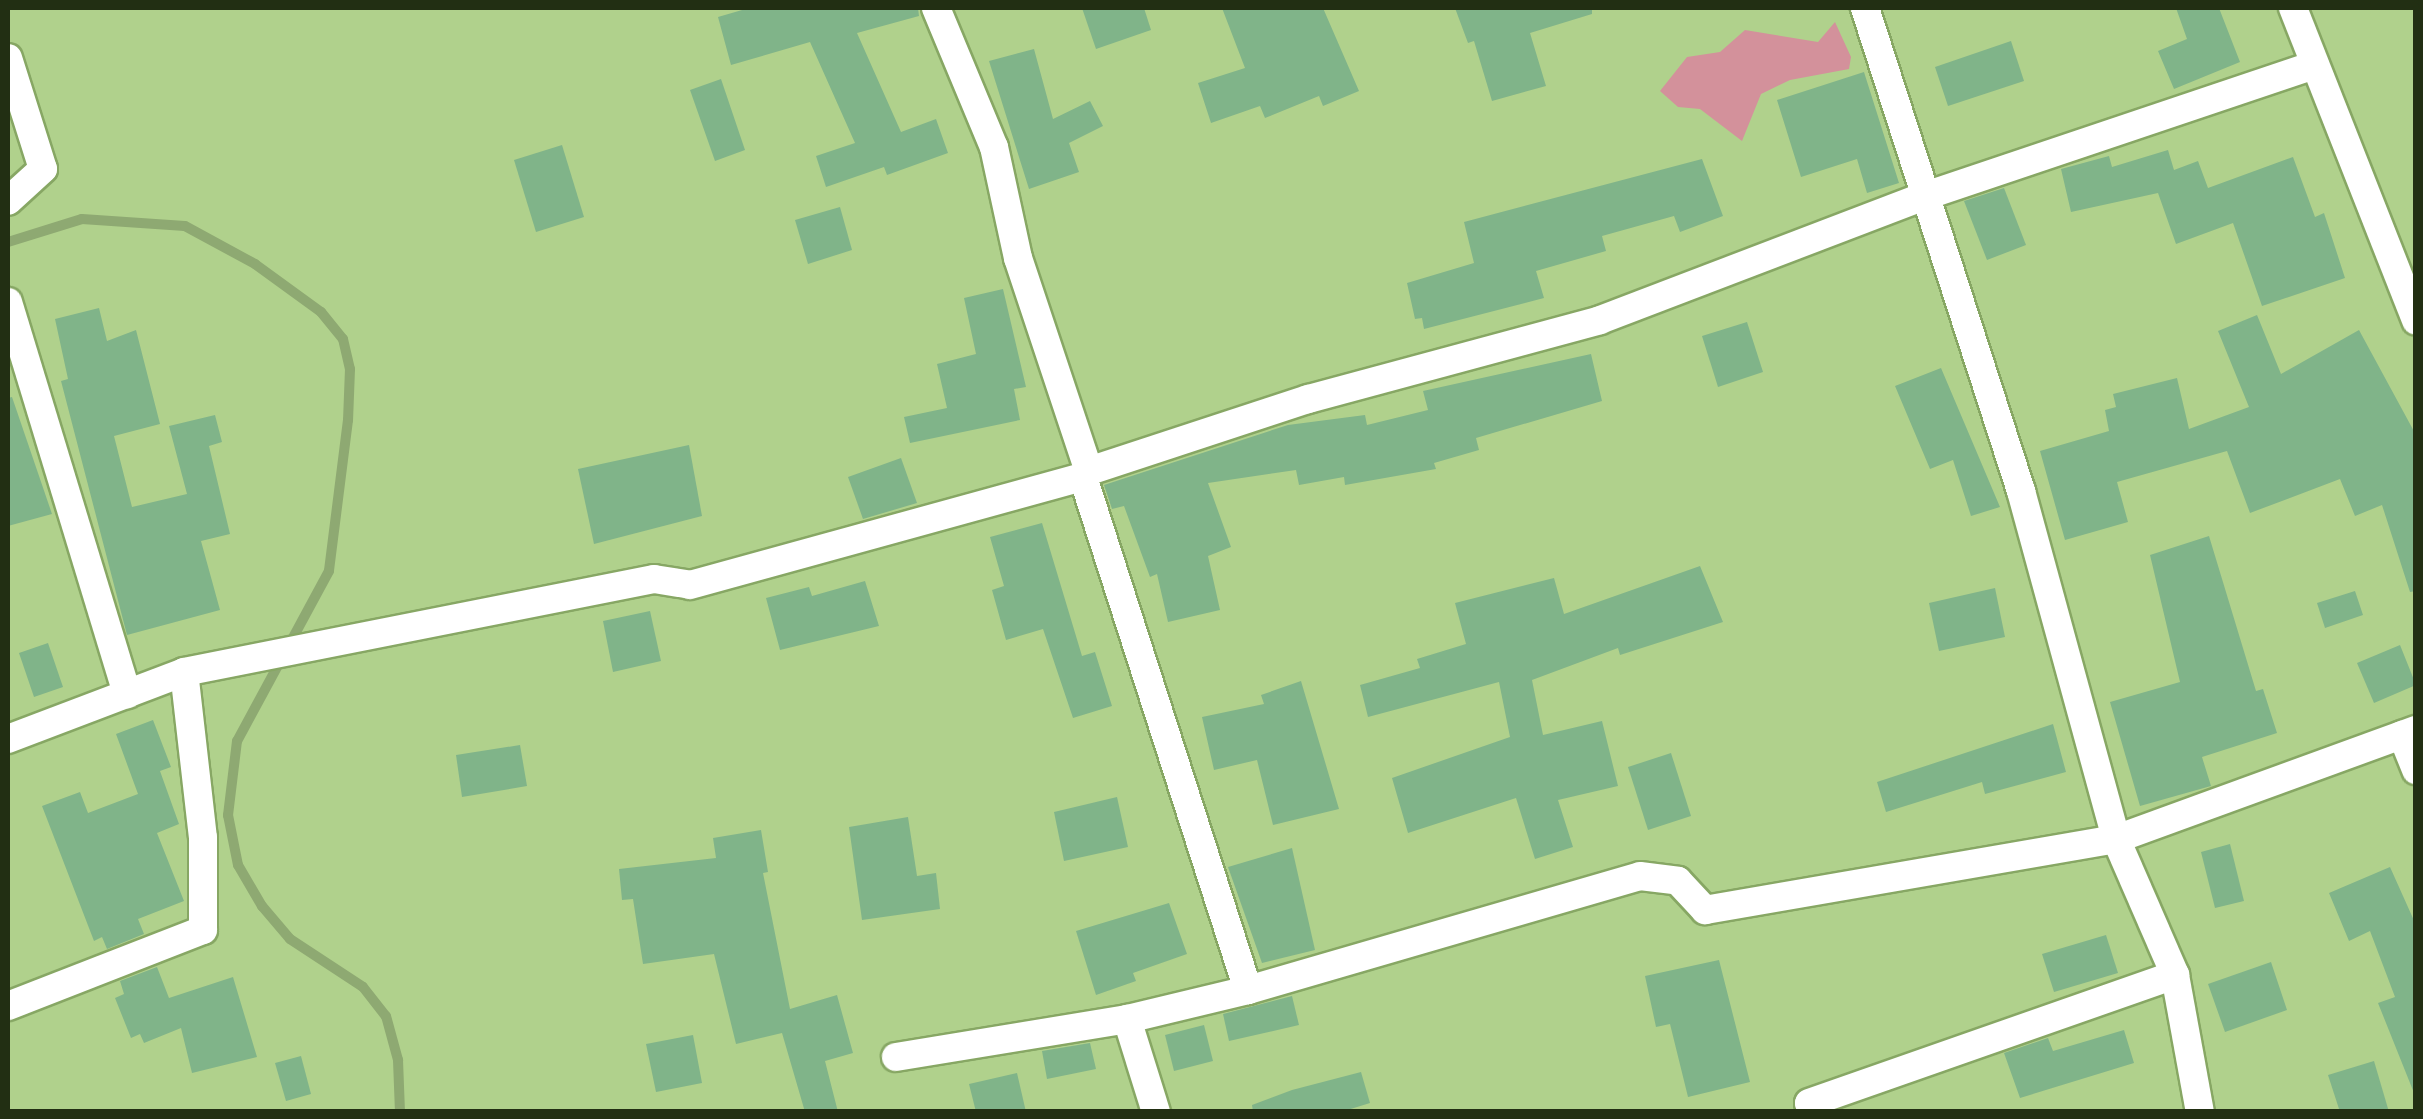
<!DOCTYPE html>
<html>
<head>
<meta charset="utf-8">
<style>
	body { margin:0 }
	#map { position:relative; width:2423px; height:1119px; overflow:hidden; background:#b0d18c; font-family:"Space Grotesk",sans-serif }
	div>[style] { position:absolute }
	.green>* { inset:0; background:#d3919b }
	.stream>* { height:10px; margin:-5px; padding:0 5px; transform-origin:5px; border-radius:5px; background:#8ea972 }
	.building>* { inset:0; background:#80b489 }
	.roads { filter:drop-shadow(2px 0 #87a764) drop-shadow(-2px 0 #87a764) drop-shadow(0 2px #87a764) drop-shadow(0 -2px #87a764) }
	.minor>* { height:28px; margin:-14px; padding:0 14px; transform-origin:14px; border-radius:14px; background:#fff }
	span { translate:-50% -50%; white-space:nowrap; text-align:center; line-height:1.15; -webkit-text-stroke:8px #bcde99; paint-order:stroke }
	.frame { position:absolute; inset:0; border:10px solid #222f13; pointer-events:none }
</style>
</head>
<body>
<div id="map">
	<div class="green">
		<div style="clip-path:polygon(1835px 22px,1851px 57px,1849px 69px,1790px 80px,1761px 94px,1742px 141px,1700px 109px,1678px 107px,1660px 91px,1687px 57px,1720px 52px,1745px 30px,1818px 42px)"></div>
	</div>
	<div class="stream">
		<div style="left:8px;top:242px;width:77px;rotate:-17.3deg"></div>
		<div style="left:82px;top:219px;width:103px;rotate:3.9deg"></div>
		<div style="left:185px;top:226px;width:80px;rotate:28.5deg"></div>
		<div style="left:255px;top:264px;width:82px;rotate:36deg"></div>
		<div style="left:321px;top:312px;width:35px;rotate:51deg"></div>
		<div style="left:343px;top:339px;width:31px;rotate:77deg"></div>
		<div style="left:350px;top:369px;width:51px;rotate:92.2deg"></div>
		<div style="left:348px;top:420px;width:152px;rotate:97.2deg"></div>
		<div style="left:329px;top:571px;width:193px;rotate:118.4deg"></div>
		<div style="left:237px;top:741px;width:75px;rotate:96.9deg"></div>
		<div style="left:228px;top:815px;width:51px;rotate:78.7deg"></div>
		<div style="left:238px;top:865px;width:48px;rotate:59.7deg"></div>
		<div style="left:262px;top:906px;width:43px;rotate:49.7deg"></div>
		<div style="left:290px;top:939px;width:87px;rotate:33.3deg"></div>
		<div style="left:363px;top:987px;width:37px;rotate:52deg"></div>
		<div style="left:386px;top:1016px;width:46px;rotate:74.7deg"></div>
		<div style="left:398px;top:1060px;width:52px;rotate:87.8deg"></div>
	</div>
	<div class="building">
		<div style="clip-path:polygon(749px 8px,918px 8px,919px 16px,857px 33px,901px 132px,936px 119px,948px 153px,887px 175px,884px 167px,826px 187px,816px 156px,855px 143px,810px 42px,731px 65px,718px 17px)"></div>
		<div style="clip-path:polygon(1082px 8px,1144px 8px,1151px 30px,1096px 49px)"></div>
		<div style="clip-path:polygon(1222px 8px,1323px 8px,1359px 91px,1323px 106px,1319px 96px,1265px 118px,1260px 106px,1211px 123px,1198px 83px,1245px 68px)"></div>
		<div style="clip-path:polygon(1455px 8px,1592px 8px,1592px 14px,1530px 33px,1546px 86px,1492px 101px,1474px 41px,1468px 43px)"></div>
		<div style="clip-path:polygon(2176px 8px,2219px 8px,2240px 62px,2174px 89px,2158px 51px,2187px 39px)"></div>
		<div style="clip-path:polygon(2011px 41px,2024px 81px,1948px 106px,1935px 67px)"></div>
		<div style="clip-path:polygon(1034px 49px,1053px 119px,1090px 101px,1103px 126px,1069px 143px,1079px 172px,1029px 189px,989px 61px)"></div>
		<div style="clip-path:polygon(1864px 72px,1899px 183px,1867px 193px,1857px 159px,1801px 177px,1777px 100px)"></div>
		<div style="clip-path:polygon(721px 79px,745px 150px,715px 161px,690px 90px)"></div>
		<div style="clip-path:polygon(562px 145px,584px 217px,536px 232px,514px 160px)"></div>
		<div style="clip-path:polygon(2168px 150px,2174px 170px,2198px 161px,2208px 188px,2293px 157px,2315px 217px,2324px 213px,2345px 278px,2262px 306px,2233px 223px,2176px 244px,2158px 193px,2071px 212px,2061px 169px,2109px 156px,2112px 167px)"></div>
		<div style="clip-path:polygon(1702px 159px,1723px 216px,1680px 232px,1674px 216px,1602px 236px,1606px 251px,1536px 271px,1544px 298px,1424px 329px,1422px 318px,1415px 319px,1407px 283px,1474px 263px,1464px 222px)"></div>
		<div style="clip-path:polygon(2004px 188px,2026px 245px,1987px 260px,1964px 201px)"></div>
		<div style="clip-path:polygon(840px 207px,852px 250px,808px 264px,795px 220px)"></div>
		<div style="clip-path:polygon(1003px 289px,1026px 387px,1014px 389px,1020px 420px,910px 443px,904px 417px,947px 408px,937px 364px,976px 354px,964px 298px)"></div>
		<div style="clip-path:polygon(99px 308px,107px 341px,136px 330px,160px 424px,114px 436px,132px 507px,187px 494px,169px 426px,215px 415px,222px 442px,209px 446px,230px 534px,201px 541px,220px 610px,127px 635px,61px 381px,68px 379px,55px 319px)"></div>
		<div style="clip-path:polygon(2257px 315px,2281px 374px,2359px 330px,2416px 435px,2416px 591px,2410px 592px,2382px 505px,2355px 516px,2340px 479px,2250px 513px,2227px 451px,2117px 482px,2128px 522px,2065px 540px,2040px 451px,2109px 431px,2105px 410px,2116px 407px,2113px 394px,2177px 378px,2189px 429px,2249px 407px,2218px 331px)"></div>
		<div style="clip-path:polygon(1747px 322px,1763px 372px,1718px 387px,1702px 336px)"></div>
		<div style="clip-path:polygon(1591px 354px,1602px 401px,1476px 438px,1479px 450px,1434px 463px,1436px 469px,1345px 485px,1344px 477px,1299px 485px,1296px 470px,1208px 483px,1231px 547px,1208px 556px,1220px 610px,1168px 622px,1157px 574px,1150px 577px,1124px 506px,1112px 509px,1104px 485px,1288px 425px,1365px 415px,1367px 425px,1428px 410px,1423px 391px)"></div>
		<div style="clip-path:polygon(1941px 368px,2000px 507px,1971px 516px,1953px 460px,1930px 469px,1895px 386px)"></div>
		<div style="clip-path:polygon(12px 397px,52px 514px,8px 526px,8px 398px)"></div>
		<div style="clip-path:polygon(689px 445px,702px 516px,594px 544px,578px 469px)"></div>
		<div style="clip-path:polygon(901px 458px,917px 503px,863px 519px,848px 477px)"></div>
		<div style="clip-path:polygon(1042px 523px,1082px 656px,1095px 652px,1112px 706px,1073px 718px,1043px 629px,1006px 640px,992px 590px,1004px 586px,990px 537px)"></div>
		<div style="clip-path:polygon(2209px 536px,2256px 691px,2263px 689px,2277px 733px,2202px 757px,2211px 786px,2140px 806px,2110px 702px,2180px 682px,2150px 555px)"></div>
		<div style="clip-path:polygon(1700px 566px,1723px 622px,1620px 655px,1618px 648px,1532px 680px,1543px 735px,1602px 721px,1618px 786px,1558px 800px,1573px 847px,1535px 859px,1516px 798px,1408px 833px,1392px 778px,1510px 737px,1499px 682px,1368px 717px,1360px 685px,1420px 668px,1417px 659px,1466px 644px,1455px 603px,1554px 578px,1564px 614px)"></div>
		<div style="clip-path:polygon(865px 581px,879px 626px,780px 650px,766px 598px,809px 587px,812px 596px)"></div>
		<div style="clip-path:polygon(1995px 588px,2005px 637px,1939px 651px,1929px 603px)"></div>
		<div style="clip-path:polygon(2355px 591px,2363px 615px,2325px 628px,2317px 603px)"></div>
		<div style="clip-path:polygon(650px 611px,661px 661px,613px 672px,603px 621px)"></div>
		<div style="clip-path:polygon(48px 643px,63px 687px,34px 697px,19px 653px)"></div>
		<div style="clip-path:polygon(2400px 645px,2416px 685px,2374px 703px,2357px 663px)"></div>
		<div style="clip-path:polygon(1301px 681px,1339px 809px,1273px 825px,1257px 760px,1214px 770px,1202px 717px,1264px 704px,1261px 695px)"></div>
		<div style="clip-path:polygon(153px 720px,171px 767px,160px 771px,179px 824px,157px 833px,184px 901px,138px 919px,144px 934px,107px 949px,102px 937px,94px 941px,42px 806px,80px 792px,88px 813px,138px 794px,116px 734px)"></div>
		<div style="clip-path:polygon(2053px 724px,2066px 772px,1985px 794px,1982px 782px,1886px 812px,1877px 782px)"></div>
		<div style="clip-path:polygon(520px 745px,527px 786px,462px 797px,456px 755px)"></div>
		<div style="clip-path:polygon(1671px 753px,1691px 816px,1648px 830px,1628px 767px)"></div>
		<div style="clip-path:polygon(1117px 797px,1128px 847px,1064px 861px,1054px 812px)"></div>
		<div style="clip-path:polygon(908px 817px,917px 876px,936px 873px,940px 909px,862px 920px,849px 827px)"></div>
		<div style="clip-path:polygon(761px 830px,768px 872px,763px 873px,790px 1009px,837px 995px,853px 1053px,825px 1061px,838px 1112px,805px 1112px,782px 1033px,736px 1044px,714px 954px,643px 964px,633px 899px,622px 900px,619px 869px,716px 858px,713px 838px)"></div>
		<div style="clip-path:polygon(2230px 844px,2244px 901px,2215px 908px,2201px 852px)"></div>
		<div style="clip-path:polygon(1292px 848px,1315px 950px,1262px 963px,1228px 867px)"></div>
		<div style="clip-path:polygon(2390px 867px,2416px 925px,2414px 1093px,2378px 1003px,2395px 997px,2370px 931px,2349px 941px,2329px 893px)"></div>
		<div style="clip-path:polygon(1169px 903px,1187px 954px,1133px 973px,1136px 981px,1096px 995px,1076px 931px)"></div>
		<div style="clip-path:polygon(2106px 935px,2118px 973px,2054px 992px,2042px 954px)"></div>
		<div style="clip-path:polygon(1719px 960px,1750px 1082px,1688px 1097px,1670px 1024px,1656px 1027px,1645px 976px)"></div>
		<div style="clip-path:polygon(2271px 962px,2287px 1010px,2225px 1032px,2208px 984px)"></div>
		<div style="clip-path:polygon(157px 967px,169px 998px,233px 977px,257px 1057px,192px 1073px,181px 1028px,144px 1043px,140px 1034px,131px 1038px,115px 998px,124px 994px,120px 981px)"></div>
		<div style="clip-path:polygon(1292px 996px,1299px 1025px,1229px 1041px,1223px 1014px)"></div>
		<div style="clip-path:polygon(1204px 1025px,1213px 1061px,1174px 1071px,1165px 1035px)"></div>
		<div style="clip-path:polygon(2124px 1030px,2134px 1063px,2020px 1098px,2004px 1053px,2048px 1038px,2053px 1051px)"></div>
		<div style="clip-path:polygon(693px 1035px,702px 1083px,656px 1092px,646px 1044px)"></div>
		<div style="clip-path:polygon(1090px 1043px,1096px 1069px,1047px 1079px,1042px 1051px)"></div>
		<div style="clip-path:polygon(301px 1056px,311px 1094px,286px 1101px,275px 1063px)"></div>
		<div style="clip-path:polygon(2374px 1061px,2389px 1112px,2340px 1112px,2328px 1075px)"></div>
		<div style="clip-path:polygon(1361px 1072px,1370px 1103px,1341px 1112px,1253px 1112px,1252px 1105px,1292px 1090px)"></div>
		<div style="clip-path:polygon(1017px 1073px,1026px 1112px,976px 1112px,969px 1084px)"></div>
	</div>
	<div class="roads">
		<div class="minor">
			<div style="left:936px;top:8px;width:151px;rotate:67.4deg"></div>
			<div style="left:994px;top:147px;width:114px;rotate:77.8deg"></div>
			<div style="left:1018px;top:258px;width:225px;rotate:71.6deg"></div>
			<div style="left:1089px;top:471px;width:8px;rotate:135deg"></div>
			<div style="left:1083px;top:477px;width:539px;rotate:72.17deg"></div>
			<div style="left:1865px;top:8px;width:508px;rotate:72.1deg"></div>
			<div style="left:2021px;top:491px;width:361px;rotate:74.7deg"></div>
			<div style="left:2116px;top:839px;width:148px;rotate:66.5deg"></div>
			<div style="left:2175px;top:975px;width:139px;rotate:79.7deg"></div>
			<div style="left:2293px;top:8px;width:336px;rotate:68.5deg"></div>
			<div style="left:8px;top:58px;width:116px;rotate:72.5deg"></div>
			<div style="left:43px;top:169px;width:47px;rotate:137.6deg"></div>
			<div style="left:8px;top:302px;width:410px;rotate:73.1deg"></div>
			<div style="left:1089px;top:471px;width:231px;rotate:-18.2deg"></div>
			<div style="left:1308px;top:399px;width:302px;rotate:-15.1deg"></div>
			<div style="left:1600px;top:320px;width:351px;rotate:-20.9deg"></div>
			<div style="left:1928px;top:195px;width:407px;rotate:-18.6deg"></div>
			<div style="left:2402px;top:735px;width:38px;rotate:68deg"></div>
			<div style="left:8px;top:739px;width:188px;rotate:-20.8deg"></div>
			<div style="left:184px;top:672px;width:479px;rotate:-11.2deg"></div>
			<div style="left:654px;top:579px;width:36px;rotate:9deg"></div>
			<div style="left:690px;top:585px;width:408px;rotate:-15.4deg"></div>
			<div style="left:8px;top:1006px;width:209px;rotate:-21.3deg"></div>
			<div style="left:203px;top:930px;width:92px;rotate:-90deg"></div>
			<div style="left:203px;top:838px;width:167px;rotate:-96.5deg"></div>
			<div style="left:1127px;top:1019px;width:97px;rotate:72.7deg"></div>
			<div style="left:896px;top:1057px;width:234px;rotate:-9.3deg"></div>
			<div style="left:1127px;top:1019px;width:124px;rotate:-13.5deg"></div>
			<div style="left:1248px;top:990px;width:408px;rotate:-16.2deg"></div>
			<div style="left:1640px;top:876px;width:38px;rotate:7deg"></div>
			<div style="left:1678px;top:881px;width:40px;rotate:47deg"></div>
			<div style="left:1705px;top:910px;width:417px;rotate:-9.8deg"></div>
			<div style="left:2116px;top:839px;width:319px;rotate:-20deg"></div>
			<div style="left:1812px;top:1112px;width:9px;rotate:-108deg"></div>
			<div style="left:1809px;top:1103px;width:388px;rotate:-19.3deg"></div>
		</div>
	</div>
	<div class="frame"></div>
</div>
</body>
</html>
